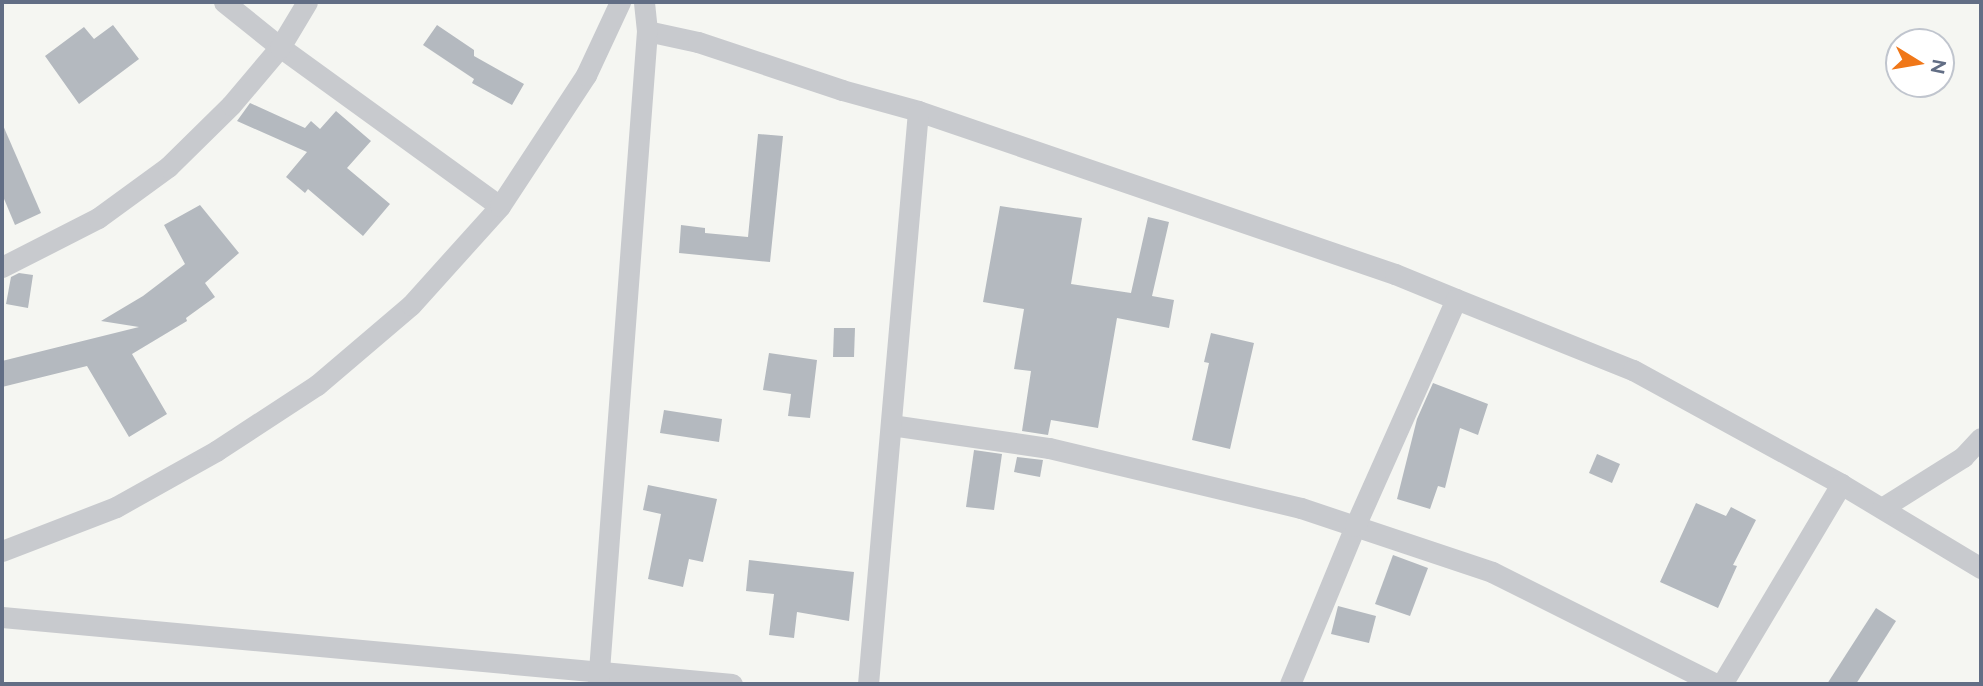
<!DOCTYPE html>
<html>
<head>
<meta charset="utf-8">
<style>
	body { margin:0 }
	#map { position:relative; width:1983px; height:686px; overflow:hidden; background:#f5f6f2; font-family:Raleway,sans-serif }
	div>[style] { position:absolute }
	.building>* { inset:0; background:#b4b9bf }
	.minor>* { height:21px; margin:-10.5px; padding:0 10.5px; transform-origin:10.5px; border-radius:10.5px; background:#c8cace }
	span { translate:-50% -50%; white-space:nowrap; text-align:center; line-height:1.15; -webkit-text-stroke:7px #fff; paint-order:stroke }
	.frame { position:absolute; inset:0; border:4px solid #626e85; pointer-events:none }
	.north { position:absolute; left:1885px; top:28px; width:70px; height:70px; box-sizing:border-box; background:#fff; border:2px solid #c0c5ce; border-radius:50%; rotate:101deg; font-size:19px; font-weight:700; line-height:28px; text-align:center; color:#626e85 }
	.north::after { content:''; display:block; margin:auto; width:24px; height:32px; background:#f07718; clip-path:polygon(50% 0,100% 100%,50% 72%,0 100%) }
</style>
</head>
<body>
<div id="map">
	<div class="building">
		<div style="clip-path:polygon(113px 25px,139px 59px,79px 104px,45px 56px,84px 27px,94px 39px)"></div>
		<div style="clip-path:polygon(437px 25px,474px 50px,474px 56px,524px 84px,512px 105px,472px 83px,474px 79px,423px 45px)"></div>
		<div style="clip-path:polygon(250px 103px,305px 128px,311px 121px,320px 129px,336px 111px,371px 141px,347px 168px,390px 204px,363px 236px,308px 189px,305px 193px,286px 177px,307px 152px,237px 121px)"></div>
		<div style="clip-path:polygon(2px 123px,41px 213px,15px 225px,2px 194px)"></div>
		<div style="clip-path:polygon(758px 134px,783px 136px,770px 262px,679px 253px,681px 225px,705px 228px,705px 233px,748px 237px)"></div>
		<div style="clip-path:polygon(200px 205px,239px 253px,205px 283px,215px 297px,186px 318px,187px 321px,132px 354px,167px 414px,129px 437px,87px 366px,2px 387px,2px 361px,139px 327px,101px 321px,143px 296px,185px 264px,164px 225px)"></div>
		<div style="clip-path:polygon(1000px 206px,1082px 218px,1071px 284px,1131px 293px,1148px 217px,1169px 222px,1152px 296px,1174px 300px,1169px 328px,1117px 318px,1098px 428px,1051px 420px,1048px 435px,1022px 431px,1031px 371px,1014px 369px,1024px 309px,983px 302px)"></div>
		<div style="clip-path:polygon(19px 273px,33px 275px,28px 308px,6px 304px,11px 277px)"></div>
		<div style="clip-path:polygon(834px 328px,855px 328px,854px 357px,833px 357px)"></div>
		<div style="clip-path:polygon(1211px 333px,1254px 343px,1230px 449px,1192px 440px,1209px 363px,1204px 362px)"></div>
		<div style="clip-path:polygon(769px 353px,817px 360px,810px 418px,788px 416px,791px 394px,763px 390px)"></div>
		<div style="clip-path:polygon(1433px 383px,1488px 404px,1478px 435px,1460px 428px,1445px 488px,1438px 486px,1430px 509px,1397px 499px,1417px 419px)"></div>
		<div style="clip-path:polygon(664px 410px,722px 419px,719px 442px,660px 433px)"></div>
		<div style="clip-path:polygon(974px 450px,1002px 454px,994px 510px,966px 507px)"></div>
		<div style="clip-path:polygon(1597px 454px,1620px 464px,1612px 483px,1589px 473px)"></div>
		<div style="clip-path:polygon(1017px 457px,1043px 460px,1040px 477px,1014px 472px)"></div>
		<div style="clip-path:polygon(648px 485px,717px 499px,703px 562px,689px 559px,683px 587px,648px 579px,661px 514px,643px 510px)"></div>
		<div style="clip-path:polygon(1696px 503px,1726px 516px,1731px 507px,1756px 520px,1733px 565px,1737px 566px,1718px 608px,1660px 582px)"></div>
		<div style="clip-path:polygon(1393px 555px,1428px 568px,1410px 616px,1375px 604px)"></div>
		<div style="clip-path:polygon(749px 560px,854px 572px,849px 621px,797px 612px,794px 638px,769px 635px,774px 594px,746px 591px)"></div>
		<div style="clip-path:polygon(1338px 606px,1376px 616px,1369px 643px,1331px 634px)"></div>
		<div style="clip-path:polygon(1876px 608px,1896px 621px,1856px 684px,1827px 684px)"></div>
	</div>
	<div class="minor">
		<div style="left:224px;top:2px;width:72px;rotate:38.8deg"></div>
		<div style="left:280px;top:47px;width:271px;rotate:35.9deg"></div>
		<div style="left:647px;top:31px;width:52px;rotate:12.2deg"></div>
		<div style="left:698px;top:42px;width:152px;rotate:18.4deg"></div>
		<div style="left:842px;top:90px;width:79px;rotate:15.4deg"></div>
		<div style="left:918px;top:111px;width:504px;rotate:18.87deg"></div>
		<div style="left:1395px;top:274px;width:66px;rotate:22.3deg"></div>
		<div style="left:1456px;top:299px;width:191px;rotate:21.9deg"></div>
		<div style="left:1633px;top:370px;width:237px;rotate:28.7deg"></div>
		<div style="left:1841px;top:484px;width:163px;rotate:31deg"></div>
		<div style="left:2px;top:267px;width:108px;rotate:-27deg"></div>
		<div style="left:98px;top:218px;width:87px;rotate:-36.1deg"></div>
		<div style="left:168px;top:167px;width:88px;rotate:-44.5deg"></div>
		<div style="left:231px;top:105px;width:76px;rotate:-49.8deg"></div>
		<div style="left:280px;top:47px;width:52px;rotate:-59deg"></div>
		<div style="left:891px;top:425px;width:160px;rotate:8.3deg"></div>
		<div style="left:1049px;top:448px;width:259px;rotate:13.4deg"></div>
		<div style="left:1301px;top:508px;width:201px;rotate:18.5deg"></div>
		<div style="left:1492px;top:572px;width:250px;rotate:26.6deg"></div>
		<div style="left:1882px;top:508px;width:96px;rotate:-32.2deg"></div>
		<div style="left:1963px;top:457px;width:26px;rotate:-47deg"></div>
		<div style="left:2px;top:551px;width:122px;rotate:-21.1deg"></div>
		<div style="left:116px;top:507px;width:115px;rotate:-29.2deg"></div>
		<div style="left:216px;top:451px;width:121px;rotate:-33.2deg"></div>
		<div style="left:317px;top:385px;width:123px;rotate:-40.4deg"></div>
		<div style="left:411px;top:305px;width:133px;rotate:-48deg"></div>
		<div style="left:500px;top:206px;width:157px;rotate:-56.7deg"></div>
		<div style="left:586px;top:75px;width:81px;rotate:-65deg"></div>
		<div style="left:2px;top:617px;width:733px;rotate:5.24deg"></div>
		<div style="left:598px;top:684px;width:655px;rotate:-85.71deg"></div>
		<div style="left:647px;top:31px;width:29px;rotate:-96deg"></div>
		<div style="left:868px;top:684px;width:575px;rotate:-85.01deg"></div>
		<div style="left:1290px;top:684px;width:171px;rotate:-67.6deg"></div>
		<div style="left:1355px;top:526px;width:248px;rotate:-66deg"></div>
		<div style="left:1722px;top:684px;width:233px;rotate:-59.2deg"></div>
	</div>
	<div class="frame"></div>
	<div class="north">N</div>
</div>
</body>
</html>
